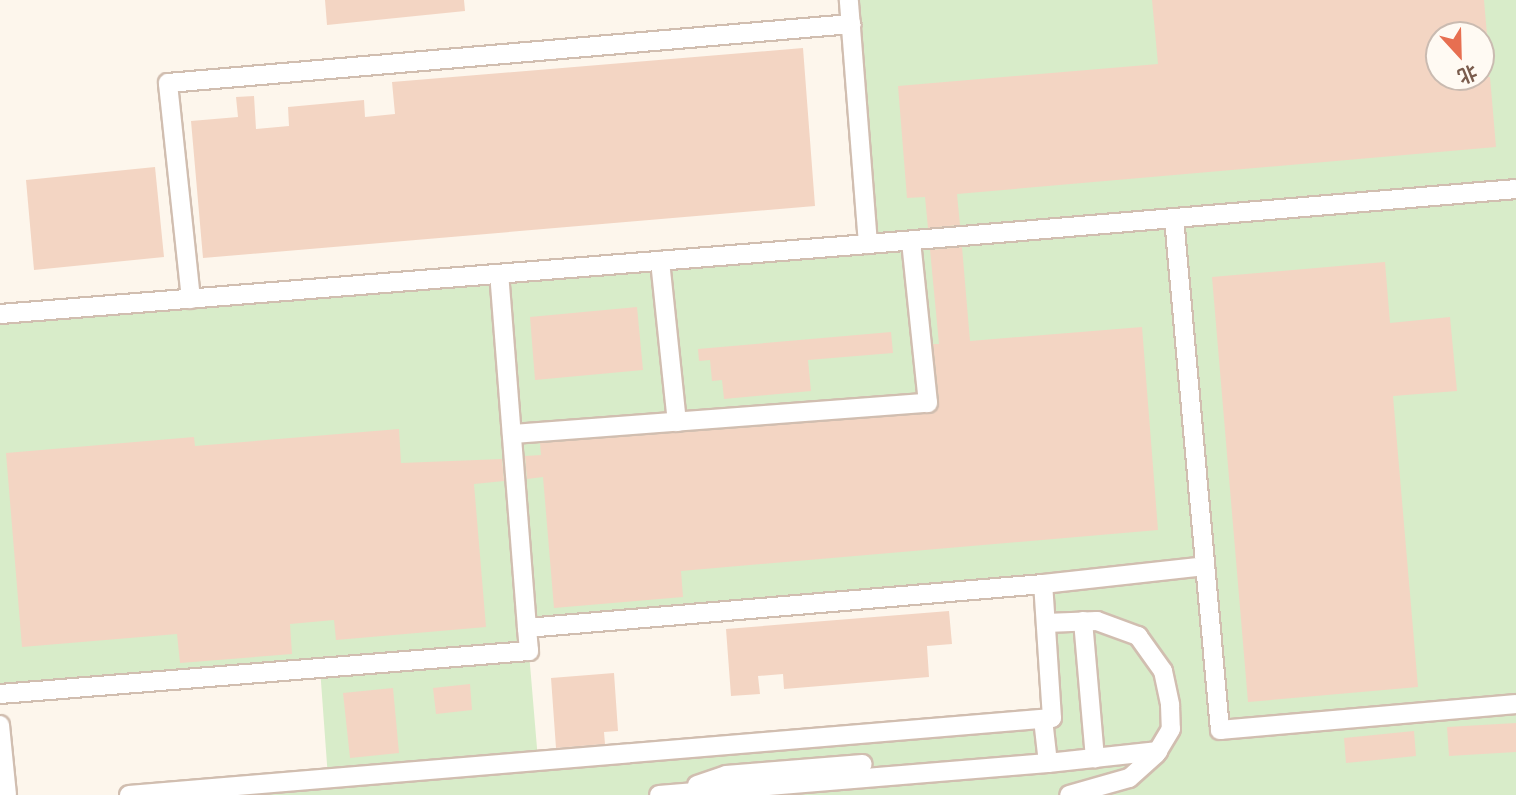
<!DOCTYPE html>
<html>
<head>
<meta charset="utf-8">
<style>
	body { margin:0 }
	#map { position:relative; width:1516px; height:795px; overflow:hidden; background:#fdf6ec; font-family:Montserrat,"Noto Sans SC",sans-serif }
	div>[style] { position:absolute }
	.green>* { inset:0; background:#d8ecc9 }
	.building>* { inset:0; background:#f3d5c3 }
	.roads { filter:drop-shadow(2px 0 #d1beb0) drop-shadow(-2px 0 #d1beb0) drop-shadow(0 2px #d1beb0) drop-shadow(0 -2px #d1beb0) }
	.minor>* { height:18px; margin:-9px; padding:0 9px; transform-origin:9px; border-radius:9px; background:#fff }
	span { translate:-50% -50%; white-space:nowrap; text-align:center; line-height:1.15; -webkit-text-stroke:6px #fffaf3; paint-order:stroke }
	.north { position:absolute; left:1425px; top:21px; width:70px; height:70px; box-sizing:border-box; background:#fffaf3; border:2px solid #cabbb1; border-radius:50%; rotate:158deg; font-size:19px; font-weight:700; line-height:28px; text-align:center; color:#7a5c4d }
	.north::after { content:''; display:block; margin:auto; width:24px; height:32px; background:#e76f51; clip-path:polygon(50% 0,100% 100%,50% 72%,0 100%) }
</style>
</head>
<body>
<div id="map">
	<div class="green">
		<div style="clip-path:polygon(evenodd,849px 0,1516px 0,1516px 795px,129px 795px,328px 778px,320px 668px,0 694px,0 314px,867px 244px,849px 0,1439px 35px,1481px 35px,1481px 77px,1439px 77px,1439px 35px,849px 0,1043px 585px,1043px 719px,538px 760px,527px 629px,1043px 585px)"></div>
	</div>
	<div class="building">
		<div style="clip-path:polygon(325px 0,464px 0,465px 11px,327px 25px)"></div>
		<div style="clip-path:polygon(1152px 0,1484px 0,1487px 35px,1439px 35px,1439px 77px,1490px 77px,1496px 147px,957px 194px,960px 225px,928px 228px,925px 197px,907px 198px,898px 86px,1158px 64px)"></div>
		<div style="clip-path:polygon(803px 48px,815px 206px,203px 258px,191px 121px,238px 117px,236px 97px,254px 96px,256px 129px,289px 126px,288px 107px,364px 100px,365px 117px,395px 114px,392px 82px)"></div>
		<div style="clip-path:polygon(155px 167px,164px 257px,34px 270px,26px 180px)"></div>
		<div style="clip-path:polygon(962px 247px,970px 341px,1142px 327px,1158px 530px,681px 571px,683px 597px,554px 608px,543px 477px,527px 479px,525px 456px,541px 455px,540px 443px,934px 413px,939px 402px,933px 344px,939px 344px,930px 250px)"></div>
		<div style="clip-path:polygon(1385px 262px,1390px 323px,1450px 317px,1457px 391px,1393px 396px,1418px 687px,1248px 702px,1212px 277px)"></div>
		<div style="clip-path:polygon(637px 307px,643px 370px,535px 380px,530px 317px)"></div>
		<div style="clip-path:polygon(891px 332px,893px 353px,808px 360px,811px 391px,724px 399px,722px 380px,712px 381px,710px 360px,699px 361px,698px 349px)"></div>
		<div style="clip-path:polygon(399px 429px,401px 463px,502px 459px,504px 481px,474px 484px,486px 627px,336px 640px,334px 620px,290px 624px,292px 654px,180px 663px,177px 634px,22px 647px,6px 453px,194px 437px,195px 446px)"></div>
		<div style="clip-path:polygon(949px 611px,952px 644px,927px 646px,929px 677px,784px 689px,783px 674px,758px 676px,760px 694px,731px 696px,726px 629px)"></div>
		<div style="clip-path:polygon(614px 673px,618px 731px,604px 732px,605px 744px,556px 748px,551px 678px)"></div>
		<div style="clip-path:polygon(470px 684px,472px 710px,436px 714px,433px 688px)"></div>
		<div style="clip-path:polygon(393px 688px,399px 753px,350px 758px,343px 693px)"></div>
		<div style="clip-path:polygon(1516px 723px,1516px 752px,1449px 756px,1447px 727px)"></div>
		<div style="clip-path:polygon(1414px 731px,1416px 756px,1346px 763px,1344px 738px)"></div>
	</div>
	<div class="roads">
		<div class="minor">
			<div style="left:1174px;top:218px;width:514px;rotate:84.87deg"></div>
			<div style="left:1220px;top:730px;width:297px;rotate:-5deg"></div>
			<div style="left:868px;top:244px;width:650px;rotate:-4.85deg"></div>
			<div style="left:660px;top:261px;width:162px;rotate:84deg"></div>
			<div style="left:191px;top:299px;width:217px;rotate:-96.1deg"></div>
			<div style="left:168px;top:83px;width:686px;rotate:-4.94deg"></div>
			<div style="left:0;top:314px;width:871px;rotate:-4.61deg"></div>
			<div style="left:868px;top:244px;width:245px;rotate:-94.5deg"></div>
			<div style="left:512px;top:434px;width:417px;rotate:-4.3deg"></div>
			<div style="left:928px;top:403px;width:163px;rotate:-96deg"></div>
			<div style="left:1043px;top:584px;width:163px;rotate:-6.3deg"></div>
			<div style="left:1083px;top:621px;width:138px;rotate:85deg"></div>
			<div style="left:1046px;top:623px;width:51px;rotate:-2.2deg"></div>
			<div style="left:1097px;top:621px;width:44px;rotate:20.1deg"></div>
			<div style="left:1138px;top:636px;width:43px;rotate:54.5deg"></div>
			<div style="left:1163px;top:671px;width:35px;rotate:78deg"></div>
			<div style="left:1170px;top:705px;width:24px;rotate:88deg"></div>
			<div style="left:1171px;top:729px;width:29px;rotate:121deg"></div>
			<div style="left:1156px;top:754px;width:36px;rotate:138deg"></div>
			<div style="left:1129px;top:778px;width:62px;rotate:164.2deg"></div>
			<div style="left:0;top:694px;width:531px;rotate:-4.65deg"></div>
			<div style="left:529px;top:651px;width:23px;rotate:-95deg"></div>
			<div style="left:0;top:725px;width:70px;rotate:84.3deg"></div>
			<div style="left:1048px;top:763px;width:111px;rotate:-6.2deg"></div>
			<div style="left:697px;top:785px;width:31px;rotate:-19deg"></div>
			<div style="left:726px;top:775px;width:137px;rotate:-4.6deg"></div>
			<div style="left:129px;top:795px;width:926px;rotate:-4.77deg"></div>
			<div style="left:1052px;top:718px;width:134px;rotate:-93.8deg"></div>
			<div style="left:1043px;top:584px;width:518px;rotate:175.13deg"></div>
			<div style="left:527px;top:628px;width:355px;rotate:-94.5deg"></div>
			<div style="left:659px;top:795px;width:390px;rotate:-4.7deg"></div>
			<div style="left:1048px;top:763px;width:44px;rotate:-96.5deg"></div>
		</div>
	</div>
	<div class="north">北</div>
</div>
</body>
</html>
